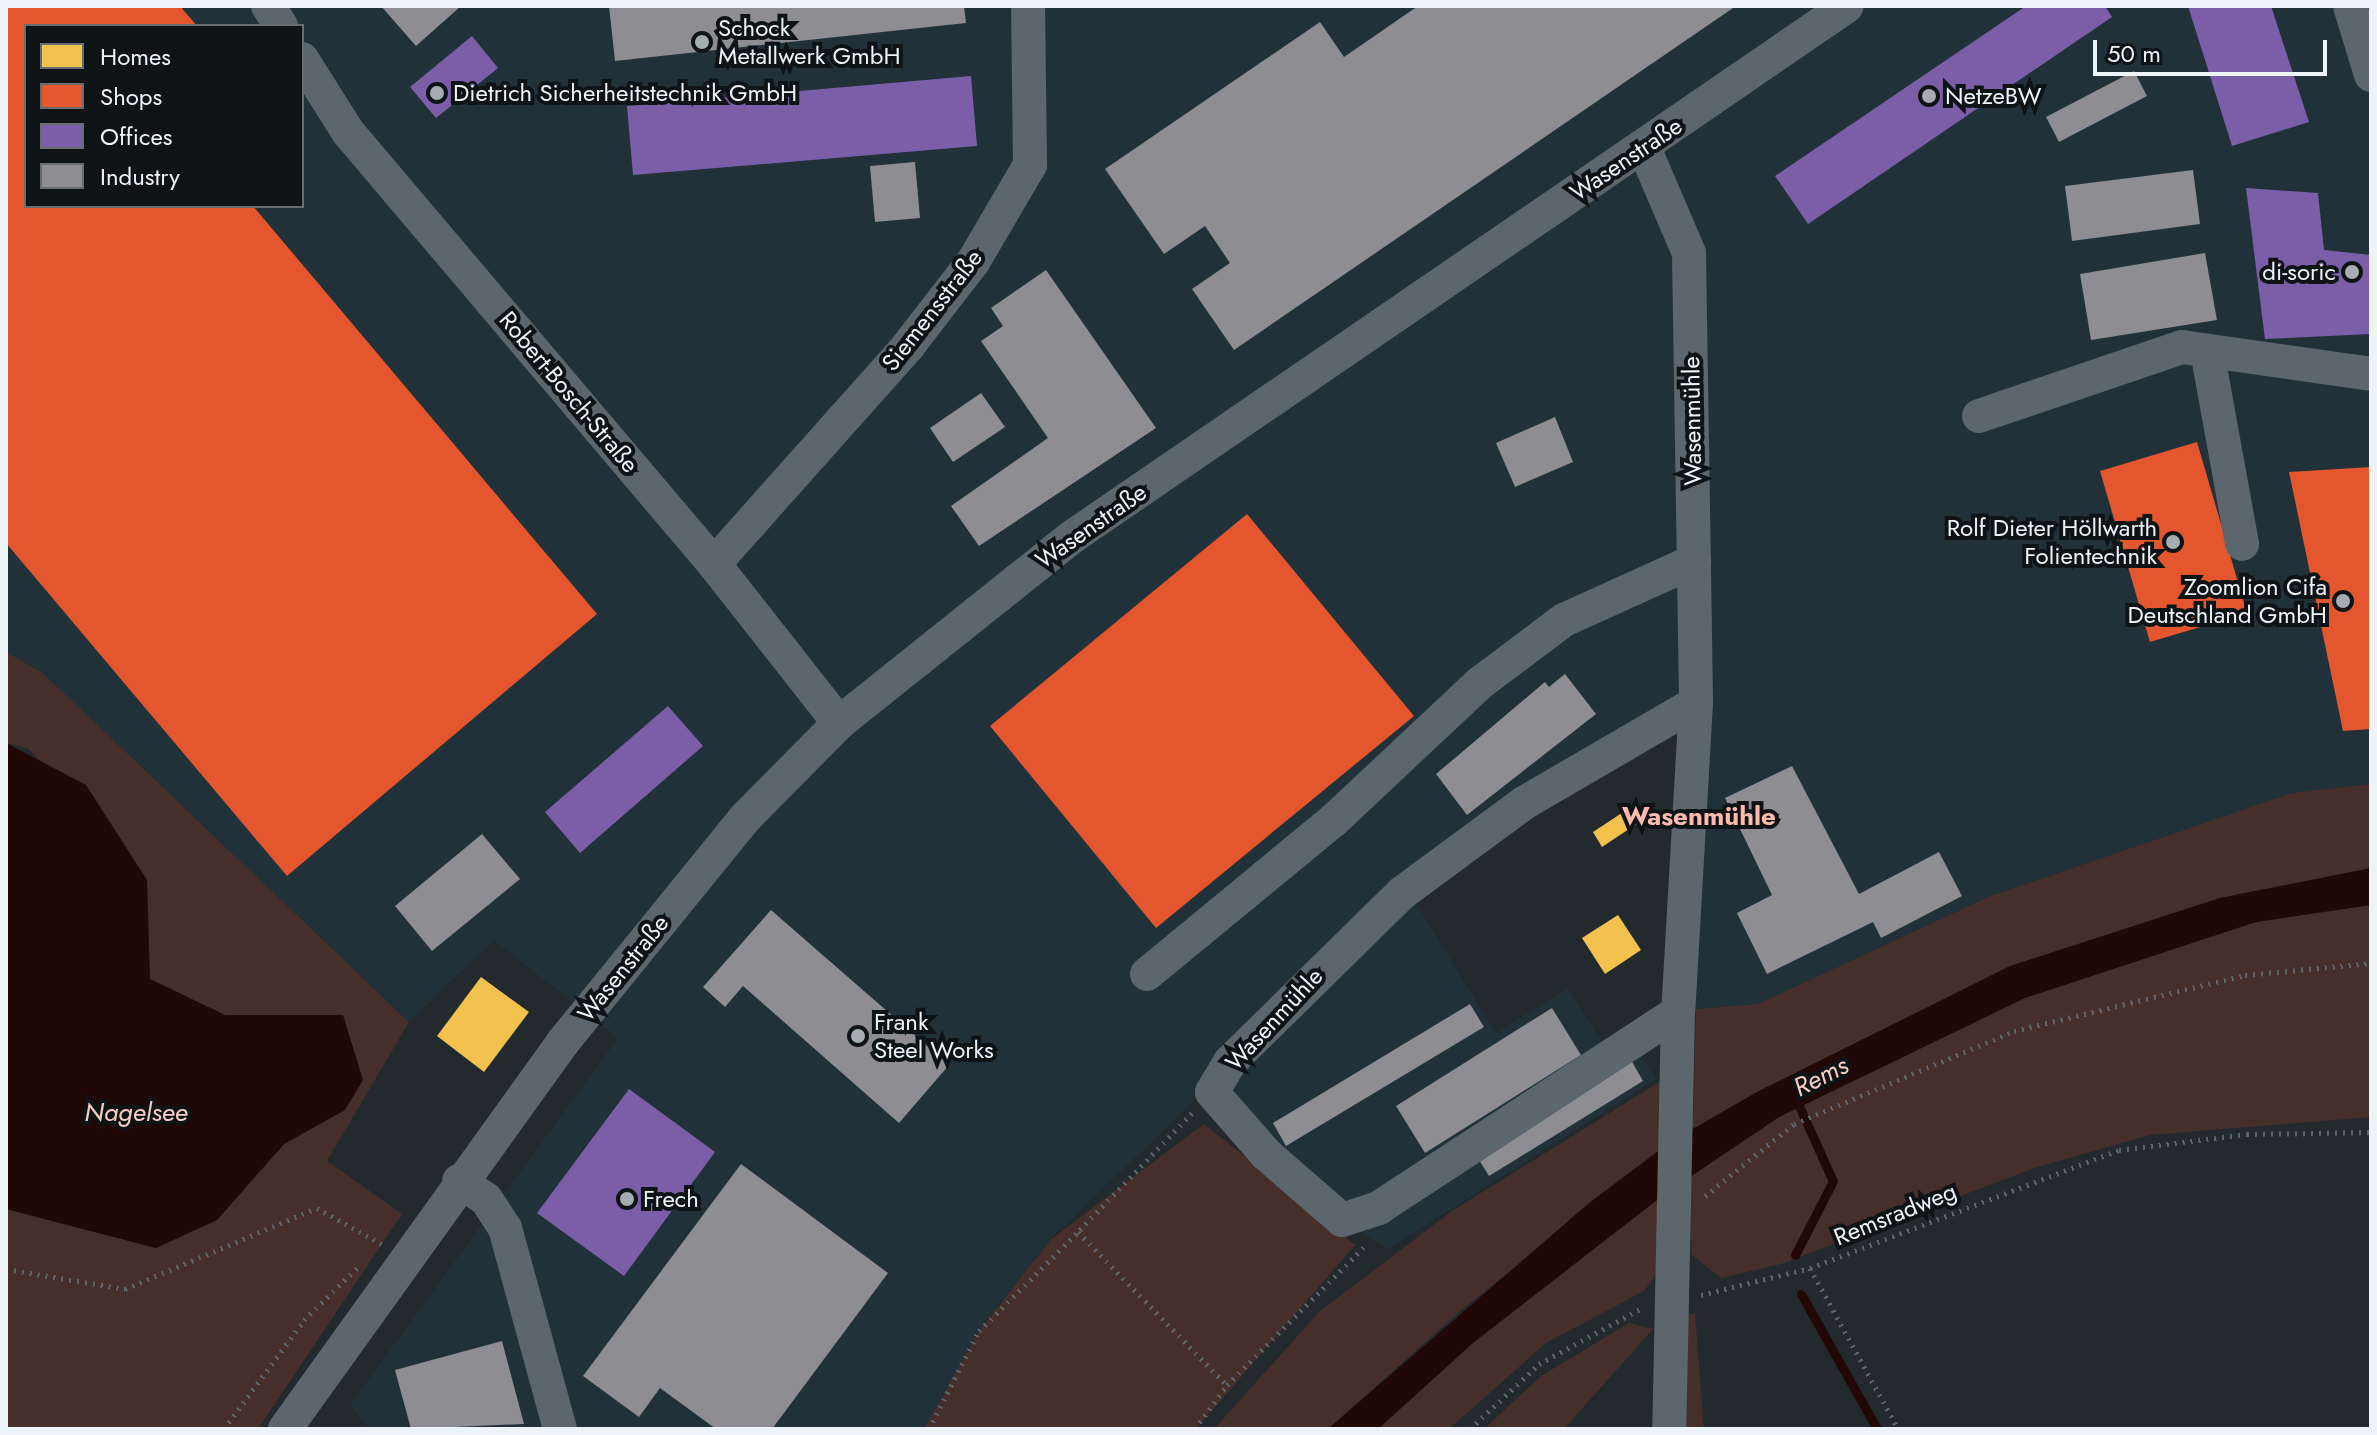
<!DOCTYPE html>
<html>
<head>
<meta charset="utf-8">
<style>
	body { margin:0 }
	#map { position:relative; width:2377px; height:1435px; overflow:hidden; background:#232a2e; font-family:Jost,sans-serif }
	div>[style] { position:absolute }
	.built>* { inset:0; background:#20313a }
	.green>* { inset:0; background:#462e2a }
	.water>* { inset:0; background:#210706 }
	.homes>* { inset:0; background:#f2c14e }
	.shops>* { inset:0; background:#e4572e }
	.offices>* { inset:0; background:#7b5ea7 }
	.industry>* { inset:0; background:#8d8d92 }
	.stream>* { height:9px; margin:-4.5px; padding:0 4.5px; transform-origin:4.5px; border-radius:4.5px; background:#210706 }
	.path>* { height:5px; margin-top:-2.5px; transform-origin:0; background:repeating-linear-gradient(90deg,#5c6469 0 2px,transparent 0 8px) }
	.minor>* { height:34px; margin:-17px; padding:0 17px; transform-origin:17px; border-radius:17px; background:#5b666d }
	.dots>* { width:22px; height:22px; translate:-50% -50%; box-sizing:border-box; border:4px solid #0e1316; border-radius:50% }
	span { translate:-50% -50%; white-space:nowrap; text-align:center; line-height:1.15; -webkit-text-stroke:8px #0e1316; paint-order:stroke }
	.poi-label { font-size:24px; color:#ecf4f8 }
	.left { translate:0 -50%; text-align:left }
	.right { translate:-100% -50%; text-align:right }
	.street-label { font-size:24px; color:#ecf4f8 }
	.neighbourhood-label { font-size:26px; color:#fdbaad; font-weight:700 }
	.water-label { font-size:26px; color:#f8cdc5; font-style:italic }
	.frame { position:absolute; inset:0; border:8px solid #ecf4f8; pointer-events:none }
	.legend { position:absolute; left:24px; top:24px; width:280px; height:184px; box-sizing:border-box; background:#0e1316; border:2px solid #676d70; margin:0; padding:10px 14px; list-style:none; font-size:24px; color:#ecf4f8 }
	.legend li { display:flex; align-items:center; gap:16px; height:40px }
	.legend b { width:40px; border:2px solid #676d70 }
	.scale { position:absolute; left:2093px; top:40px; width:234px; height:36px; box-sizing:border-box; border:4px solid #ecf4f8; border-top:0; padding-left:10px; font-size:24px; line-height:28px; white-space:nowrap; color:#ecf4f8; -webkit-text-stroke:6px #0e1316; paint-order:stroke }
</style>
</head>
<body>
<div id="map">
	<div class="built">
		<div style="clip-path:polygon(evenodd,6px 6px,2371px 6px,2371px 784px,2292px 793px,1988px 897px,1758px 1004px,1696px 1009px,1679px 697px,1404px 884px,1496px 1033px,1568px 988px,1607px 1051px,1636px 1049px,1656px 1079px,1388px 1249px,1326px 1212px,1215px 1081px,1050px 1239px,978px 1330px,928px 1429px,369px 1429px,350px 1405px,618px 1038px,494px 940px,409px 1022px,43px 673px,6px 652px,6px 6px,26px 26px,302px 26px,302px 206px,26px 206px,26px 26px)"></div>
	</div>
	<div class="green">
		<div style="clip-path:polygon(6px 652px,43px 673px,409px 1022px,327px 1161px,402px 1214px,258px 1429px,6px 1429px,6px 1209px,156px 1248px,217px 1220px,284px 1144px,345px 1110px,343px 1015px,225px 1015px,149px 979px,147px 880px,29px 749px,6px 743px)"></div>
		<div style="clip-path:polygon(2371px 784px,2371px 868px,2220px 898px,2010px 966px,1693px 1128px,1696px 1009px,1758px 1004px,1988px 897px,2292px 793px)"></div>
		<div style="clip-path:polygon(2371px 905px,2371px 1117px,2150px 1135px,2037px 1167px,1781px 1264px,1721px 1278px,1692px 1255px,1687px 1179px,1779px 1117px,2024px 998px,2256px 922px)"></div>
		<div style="clip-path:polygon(1672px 1074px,1669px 1143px,1459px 1312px,1328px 1429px,1214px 1429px,1320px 1311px,1452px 1211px)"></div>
		<div style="clip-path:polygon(1204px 1124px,1355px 1245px,1196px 1429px,924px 1429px,979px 1331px,1050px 1240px)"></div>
		<div style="clip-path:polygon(1666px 1193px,1666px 1261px,1644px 1291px,1546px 1343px,1449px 1429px,1378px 1429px,1474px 1342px)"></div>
		<div style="clip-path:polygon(1695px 1313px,1704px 1429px,1679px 1429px,1684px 1316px)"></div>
		<div style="clip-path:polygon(1629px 1323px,1653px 1329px,1564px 1429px,1484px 1429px,1541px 1376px)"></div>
	</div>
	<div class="water">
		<div style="clip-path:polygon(6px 743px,86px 785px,147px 880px,150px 979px,225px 1015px,343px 1015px,363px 1080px,345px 1110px,284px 1144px,217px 1220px,156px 1248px,6px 1209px)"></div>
		<div style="clip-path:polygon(2371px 868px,2371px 905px,2256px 922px,2025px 998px,1779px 1117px,1666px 1193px,1474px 1342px,1378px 1429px,1328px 1429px,1589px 1203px,1669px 1143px,1755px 1093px,2010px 966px,2220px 898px)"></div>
	</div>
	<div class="homes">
		<div style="clip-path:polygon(1631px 807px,1641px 821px,1602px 847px,1593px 832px)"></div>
		<div style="clip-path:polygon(1618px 915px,1641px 950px,1605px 974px,1582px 938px)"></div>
		<div style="clip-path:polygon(481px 977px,529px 1012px,484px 1072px,437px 1036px)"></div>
	</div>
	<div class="shops">
		<div style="clip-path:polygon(6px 6px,180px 6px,197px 26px,26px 26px,26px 206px,253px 206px,597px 614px,287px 876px,6px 543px)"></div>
		<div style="clip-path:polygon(2197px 442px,2247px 613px,2150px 642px,2100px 471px)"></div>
		<div style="clip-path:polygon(2371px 467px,2371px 729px,2343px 731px,2289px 472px)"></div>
		<div style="clip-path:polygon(1247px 514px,1414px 716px,1156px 928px,990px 726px)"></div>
	</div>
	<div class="offices">
		<div style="clip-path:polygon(2026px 6px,2105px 6px,2112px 17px,1808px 224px,1775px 176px)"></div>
		<div style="clip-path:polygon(2188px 6px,2271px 6px,2309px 122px,2232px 146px)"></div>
		<div style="clip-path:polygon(472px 36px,498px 68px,436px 118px,410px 87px)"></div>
		<div style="clip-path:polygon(971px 76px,977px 146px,633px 175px,627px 106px)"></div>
		<div style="clip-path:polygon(2246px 188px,2318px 193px,2324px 250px,2371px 255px,2371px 334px,2265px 339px)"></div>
		<div style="clip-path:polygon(668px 706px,703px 746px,580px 853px,545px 812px)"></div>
		<div style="clip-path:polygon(629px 1089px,715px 1152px,624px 1276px,537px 1213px)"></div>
	</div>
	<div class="industry">
		<div style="clip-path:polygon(381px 6px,461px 6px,416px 46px)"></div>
		<div style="clip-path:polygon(609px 6px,964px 6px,966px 23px,615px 61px)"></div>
		<div style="clip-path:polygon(1418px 6px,1736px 6px,1234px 350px,1192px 289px,1230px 263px,1205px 226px,1164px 254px,1105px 169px,1320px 22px,1344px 57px)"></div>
		<div style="clip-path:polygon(2134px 71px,2147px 96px,2059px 142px,2046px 117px)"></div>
		<div style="clip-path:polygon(915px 162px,920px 218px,875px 222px,870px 166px)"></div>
		<div style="clip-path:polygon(2193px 170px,2200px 224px,2072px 241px,2065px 186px)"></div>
		<div style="clip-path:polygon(2205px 253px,2217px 320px,2091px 340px,2080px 274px)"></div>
		<div style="clip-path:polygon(1046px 270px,1156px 428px,979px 546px,951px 506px,1048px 438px,981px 341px,1003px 326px,991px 308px)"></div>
		<div style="clip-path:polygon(981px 393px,1005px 427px,953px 462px,930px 428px)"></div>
		<div style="clip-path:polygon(1555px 417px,1573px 462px,1515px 487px,1496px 443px)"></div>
		<div style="clip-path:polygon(1565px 674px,1596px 714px,1467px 815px,1436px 774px,1545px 682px,1549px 687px)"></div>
		<div style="clip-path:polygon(1792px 766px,1859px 894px,1939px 852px,1962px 896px,1881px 938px,1873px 922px,1767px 974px,1737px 913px,1772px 895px,1725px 798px)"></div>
		<div style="clip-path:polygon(482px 834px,520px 879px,432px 951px,395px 906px)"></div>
		<div style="clip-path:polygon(771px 910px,949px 1065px,899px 1123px,743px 986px,725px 1007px,703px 987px)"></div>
		<div style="clip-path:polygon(1470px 1004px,1484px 1027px,1286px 1146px,1273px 1123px)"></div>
		<div style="clip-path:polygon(1552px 1008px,1581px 1055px,1425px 1153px,1396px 1106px)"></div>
		<div style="clip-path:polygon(1631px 1060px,1643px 1081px,1489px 1176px,1476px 1155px)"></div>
		<div style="clip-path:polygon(741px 1164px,888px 1273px,772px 1429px,716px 1429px,660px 1388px,639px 1417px,583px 1376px)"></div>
		<div style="clip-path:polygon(502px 1341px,524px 1424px,411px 1429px,395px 1370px)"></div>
	</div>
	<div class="stream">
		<div style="left:1795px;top:1097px;width:92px;rotate:65.7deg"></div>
		<div style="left:1833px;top:1181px;width:83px;rotate:117.2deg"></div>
		<div style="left:1801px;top:1294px;width:155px;rotate:60.6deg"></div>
	</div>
	<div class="path">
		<div style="left:1192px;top:1113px;width:165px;rotate:133.8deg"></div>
		<div style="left:1078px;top:1232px;width:214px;rotate:45.8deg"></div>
		<div style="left:1227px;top:1385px;width:194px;rotate:-45.2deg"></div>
		<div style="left:1705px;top:1196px;width:114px;rotate:-39deg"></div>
		<div style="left:1794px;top:1124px;width:239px;rotate:-22.9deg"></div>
		<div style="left:2014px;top:1031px;width:238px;rotate:-13.6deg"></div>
		<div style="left:2245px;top:975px;width:127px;rotate:-5.4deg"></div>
		<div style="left:1810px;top:1268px;width:183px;rotate:61.3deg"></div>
		<div style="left:6px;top:1269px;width:121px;rotate:9.5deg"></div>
		<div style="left:125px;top:1289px;width:208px;rotate:-22.9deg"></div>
		<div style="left:317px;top:1208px;width:74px;rotate:29deg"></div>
		<div style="left:1701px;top:1295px;width:112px;rotate:-13.9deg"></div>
		<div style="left:1810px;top:1268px;width:331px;rotate:-20.9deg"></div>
		<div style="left:2119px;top:1150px;width:129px;rotate:-7.1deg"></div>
		<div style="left:2247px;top:1134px;width:124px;rotate:-0.9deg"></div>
		<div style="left:224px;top:1429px;width:135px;rotate:-53.7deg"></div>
		<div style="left:304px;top:1320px;width:76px;rotate:-44.5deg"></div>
		<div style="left:929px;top:1429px;width:110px;rotate:-63deg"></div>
		<div style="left:979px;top:1331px;width:140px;rotate:-45deg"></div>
		<div style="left:1195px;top:1429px;width:54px;rotate:-54deg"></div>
		<div style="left:1470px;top:1429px;width:95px;rotate:-43.3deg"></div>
		<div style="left:1539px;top:1364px;width:115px;rotate:-28.6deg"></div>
	</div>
	<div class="minor">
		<div style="left:268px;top:6px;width:24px;rotate:57deg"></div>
		<div style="left:2350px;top:6px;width:72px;rotate:73.1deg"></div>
		<div style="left:302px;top:59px;width:86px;rotate:57.8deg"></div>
		<div style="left:348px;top:132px;width:566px;rotate:49.73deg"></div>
		<div style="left:714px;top:564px;width:202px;rotate:51.8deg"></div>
		<div style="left:1644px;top:148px;width:114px;rotate:66.8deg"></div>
		<div style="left:1689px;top:253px;width:450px;rotate:89.1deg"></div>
		<div style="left:1696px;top:703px;width:310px;rotate:93.3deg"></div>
		<div style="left:1678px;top:1012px;width:417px;rotate:91.2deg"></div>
		<div style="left:2207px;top:351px;width:196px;rotate:79.7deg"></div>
		<div style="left:1979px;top:416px;width:214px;rotate:-18.8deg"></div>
		<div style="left:2182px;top:347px;width:191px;rotate:8.1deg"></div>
		<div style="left:714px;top:564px;width:292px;rotate:-48.3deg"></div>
		<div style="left:908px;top:346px;width:106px;rotate:-52.3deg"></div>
		<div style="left:973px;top:262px;width:113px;rotate:-59.6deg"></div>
		<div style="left:1030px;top:165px;width:159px;rotate:-90.7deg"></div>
		<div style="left:1147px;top:974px;width:242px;rotate:-39.5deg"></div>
		<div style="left:1334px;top:820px;width:200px;rotate:-43.2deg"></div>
		<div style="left:1480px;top:683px;width:105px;rotate:-36.9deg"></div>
		<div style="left:1564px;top:620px;width:143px;rotate:-24.4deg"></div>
		<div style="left:1678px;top:1012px;width:358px;rotate:146.8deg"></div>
		<div style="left:1379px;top:1208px;width:39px;rotate:162deg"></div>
		<div style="left:1342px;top:1220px;width:101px;rotate:-139deg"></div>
		<div style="left:1266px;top:1154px;width:82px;rotate:-131.1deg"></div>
		<div style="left:1212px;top:1092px;width:35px;rotate:-59deg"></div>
		<div style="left:1230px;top:1062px;width:241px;rotate:-44.5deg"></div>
		<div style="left:1402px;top:893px;width:152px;rotate:-36.4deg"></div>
		<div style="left:1524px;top:803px;width:199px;rotate:-30.2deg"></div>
		<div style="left:459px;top:1181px;width:32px;rotate:34deg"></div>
		<div style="left:486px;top:1199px;width:35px;rotate:57deg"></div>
		<div style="left:505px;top:1228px;width:208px;rotate:74.7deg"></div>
		<div style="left:285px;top:1429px;width:477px;rotate:-54.3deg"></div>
		<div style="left:563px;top:1042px;width:290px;rotate:-50.9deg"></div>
		<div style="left:746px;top:817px;width:132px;rotate:-45.3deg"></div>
		<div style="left:839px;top:723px;width:298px;rotate:-38.6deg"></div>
		<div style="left:1072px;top:537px;width:939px;rotate:-34.42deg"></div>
	</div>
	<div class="dots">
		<div style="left:702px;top:42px;background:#a6adb1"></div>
		<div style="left:437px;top:93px;background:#a6adb1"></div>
		<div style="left:1929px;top:96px;background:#a6adb1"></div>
		<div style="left:2352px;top:272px;background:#a6adb1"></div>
		<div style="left:2173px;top:542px;background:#a6adb1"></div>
		<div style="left:2343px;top:601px;background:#a6adb1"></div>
		<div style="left:858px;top:1036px;background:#a6adb1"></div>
		<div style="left:627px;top:1199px;background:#a6adb1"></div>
	</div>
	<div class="poi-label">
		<span class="left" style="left:718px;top:42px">Schock<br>Metallwerk GmbH</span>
		<span class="left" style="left:453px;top:93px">Dietrich Sicherheitstechnik GmbH</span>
		<span class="left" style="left:1945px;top:96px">NetzeBW</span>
		<span class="right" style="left:2336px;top:272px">di-soric</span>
		<span class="right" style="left:2157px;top:542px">Rolf Dieter Höllwarth<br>Folientechnik</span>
		<span class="right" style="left:2327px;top:601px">Zoomlion Cifa<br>Deutschland GmbH</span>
		<span class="left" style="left:874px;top:1036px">Frank<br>Steel Works</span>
		<span class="left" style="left:643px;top:1199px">Frech</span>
	</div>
	<div class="street-label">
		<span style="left:1626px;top:159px;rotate:-34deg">Wasenstraße</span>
		<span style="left:932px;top:310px;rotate:-52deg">Siemensstraße</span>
		<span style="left:569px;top:392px;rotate:50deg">Robert-Bosch-Straße</span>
		<span style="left:1692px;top:421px;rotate:-91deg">Wasenmühle</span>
		<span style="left:1091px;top:526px;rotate:-35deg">Wasenstraße</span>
		<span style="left:623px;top:968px;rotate:-51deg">Wasenstraße</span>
		<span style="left:1274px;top:1019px;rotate:-47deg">Wasenmühle</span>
		<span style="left:1895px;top:1214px;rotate:-22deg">Remsradweg</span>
	</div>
	<div class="neighbourhood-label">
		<span style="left:1699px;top:817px">Wasenmühle</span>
	</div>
	<div class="water-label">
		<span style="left:1821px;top:1077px;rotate:-27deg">Rems</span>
		<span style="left:136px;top:1113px">Nagelsee</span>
	</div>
	<div class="frame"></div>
	<ul class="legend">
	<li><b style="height:22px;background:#f2c14e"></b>Homes</li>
	<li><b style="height:22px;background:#e4572e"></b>Shops</li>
	<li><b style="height:22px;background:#7b5ea7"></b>Offices</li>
	<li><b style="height:22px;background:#8d8d92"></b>Industry</li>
	</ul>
	<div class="scale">50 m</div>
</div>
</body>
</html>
